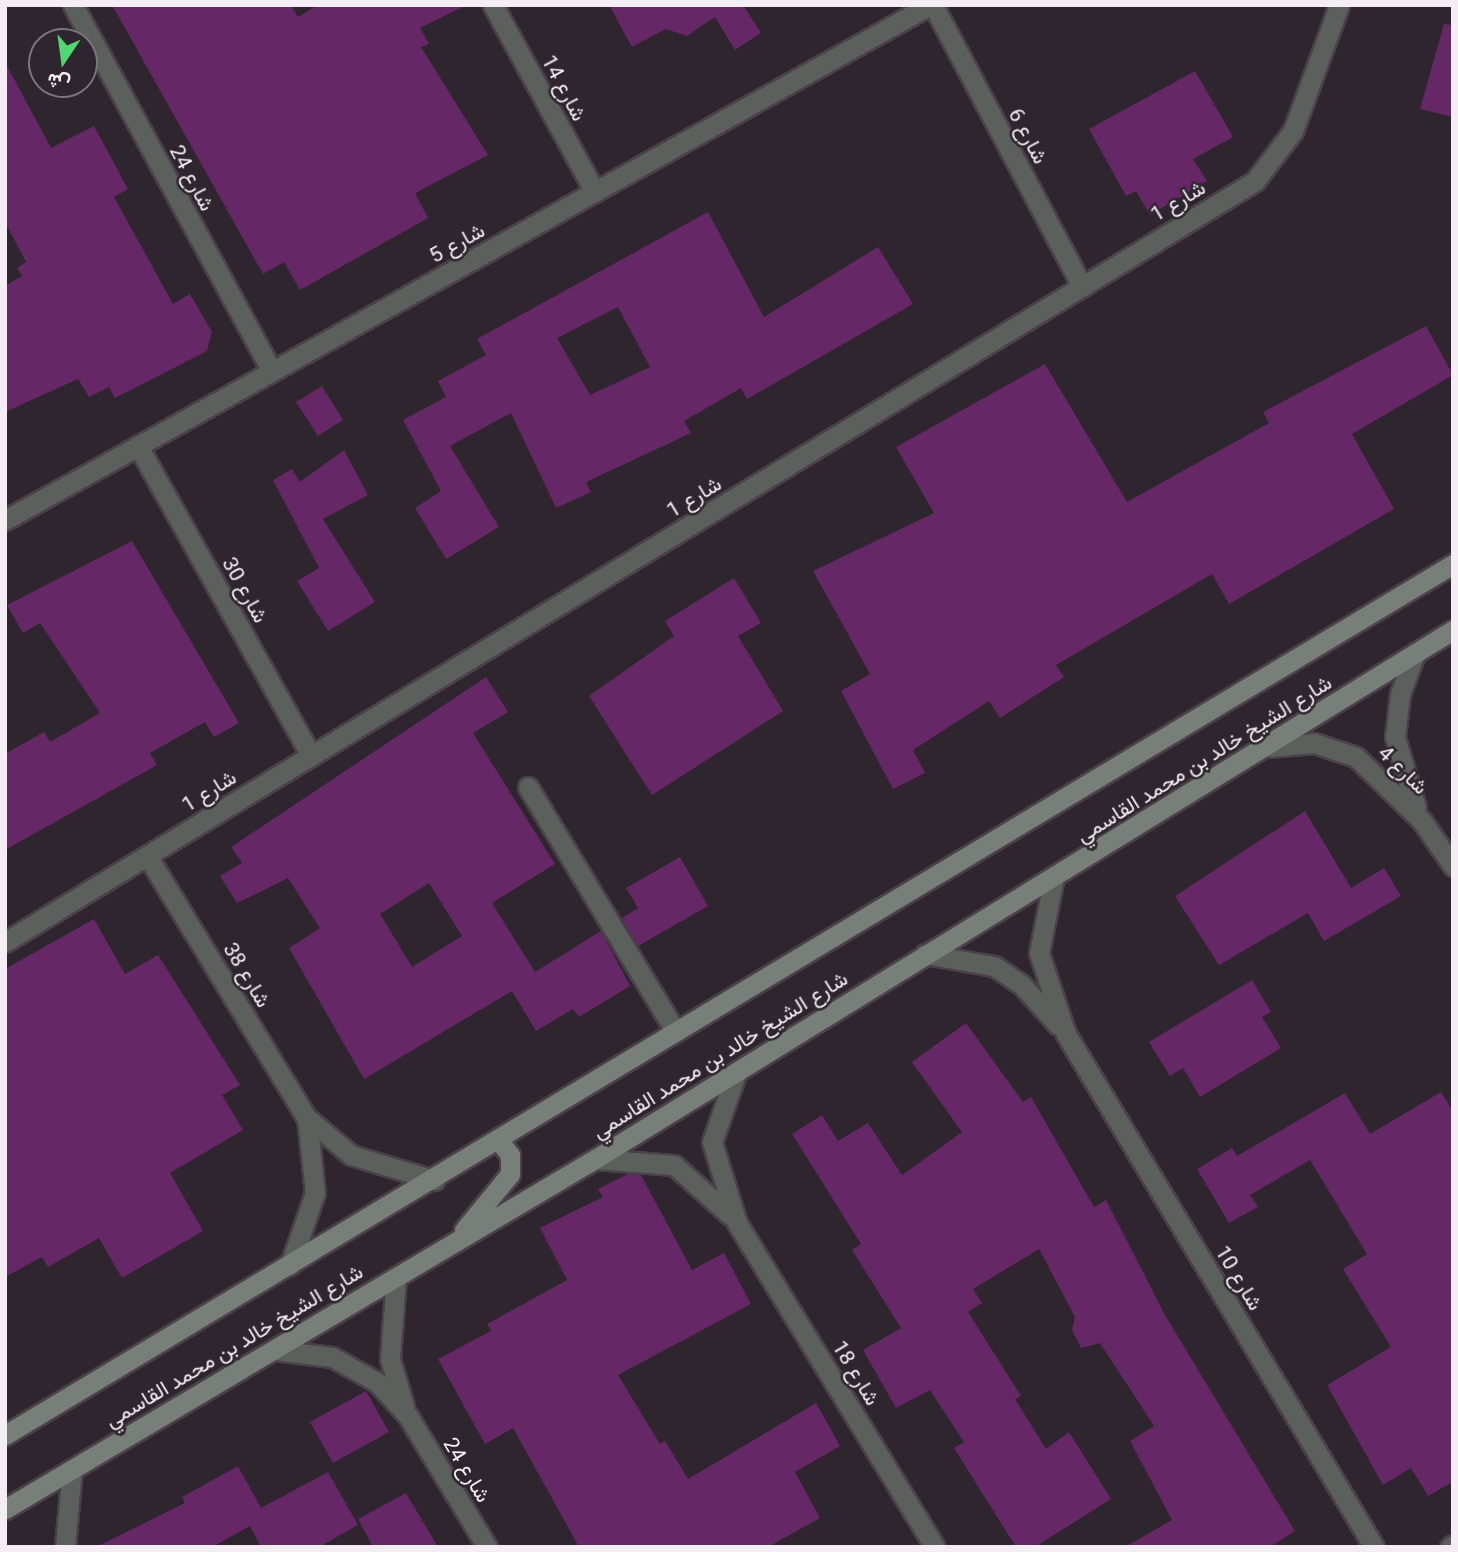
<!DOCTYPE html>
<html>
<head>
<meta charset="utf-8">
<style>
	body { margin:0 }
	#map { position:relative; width:1458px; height:1552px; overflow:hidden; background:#2e252e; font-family:Roboto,Vazirmatn,sans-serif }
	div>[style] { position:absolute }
	.building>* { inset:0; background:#662767 }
	.roads { filter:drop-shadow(2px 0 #4a414a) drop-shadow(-2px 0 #4a414a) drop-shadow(0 2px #4a414a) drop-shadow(0 -2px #4a414a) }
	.minor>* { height:19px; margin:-9.5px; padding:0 9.5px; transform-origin:9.5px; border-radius:9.5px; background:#5b605c }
	.secondary>* { height:19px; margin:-9.5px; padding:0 9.5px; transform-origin:9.5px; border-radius:9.5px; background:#777f78 }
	span { translate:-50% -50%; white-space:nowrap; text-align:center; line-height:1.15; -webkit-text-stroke:5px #2e252e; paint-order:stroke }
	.street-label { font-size:21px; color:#f4eef4 }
	.frame { position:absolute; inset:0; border:7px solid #f4eef4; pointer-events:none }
	.north { position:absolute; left:28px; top:28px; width:70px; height:70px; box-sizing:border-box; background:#2e252e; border:2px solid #7d757d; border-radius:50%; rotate:193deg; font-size:19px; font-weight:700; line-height:28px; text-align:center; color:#f4eef4 }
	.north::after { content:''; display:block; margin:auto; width:24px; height:32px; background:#51d674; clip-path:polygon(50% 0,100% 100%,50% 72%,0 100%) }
</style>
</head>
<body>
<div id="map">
	<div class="building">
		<div style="clip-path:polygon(112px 5px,291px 5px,298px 17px,318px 5px,467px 5px,420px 28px,429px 44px,421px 47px,488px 155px,415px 193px,428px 218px,300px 290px,284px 262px,263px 274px)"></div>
		<div style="clip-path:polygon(609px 5px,743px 5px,761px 33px,735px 50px,715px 17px,687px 36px,666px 29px,632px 47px)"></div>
		<div style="clip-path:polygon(1444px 24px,1453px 25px,1453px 117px,1420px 109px)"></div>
		<div style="clip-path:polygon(5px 62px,51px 148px,94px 126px,128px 189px,114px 197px,173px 304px,190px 294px,212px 332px,207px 351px,115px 398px,109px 387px,89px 397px,78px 379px,5px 412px,5px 286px,22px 276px,17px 268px,26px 262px,5px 222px)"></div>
		<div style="clip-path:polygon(1195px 71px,1233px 137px,1193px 159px,1207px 181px,1150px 215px,1136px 191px,1126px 196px,1089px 129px)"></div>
		<div style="clip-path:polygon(evenodd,708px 212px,764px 317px,878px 247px,913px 304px,747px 399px,741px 388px,684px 421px,691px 433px,586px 482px,591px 492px,556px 508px,511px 413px,450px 446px,499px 527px,446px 559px,415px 508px,441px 491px,403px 420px,446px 397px,438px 381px,486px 355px,477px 339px,708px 212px,618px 307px,650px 367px,590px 395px,557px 338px,618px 307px)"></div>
		<div style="clip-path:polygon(1426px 326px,1453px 375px,1352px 434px,1394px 509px,1229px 604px,1212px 574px,1056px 665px,1064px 677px,1000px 718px,989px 701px,913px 750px,925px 773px,893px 789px,841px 691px,870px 674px,813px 571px,934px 513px,896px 447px,1045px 364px,1127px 502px,1269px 423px,1263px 412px)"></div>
		<div style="clip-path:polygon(322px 386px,343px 420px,318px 436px,296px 402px)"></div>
		<div style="clip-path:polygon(344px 450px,368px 495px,323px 519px,375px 602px,328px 631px,297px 581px,319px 568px,273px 480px,292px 469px,300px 482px)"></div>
		<div style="clip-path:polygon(132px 541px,239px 723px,214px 737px,205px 722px,150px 753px,157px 765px,5px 850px,5px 754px,44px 732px,50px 742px,100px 713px,40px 623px,23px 633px,7px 605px)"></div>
		<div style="clip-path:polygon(734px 578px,761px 623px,738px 636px,783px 711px,652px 795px,589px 696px,674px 636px,665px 621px)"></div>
		<div style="clip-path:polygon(evenodd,486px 677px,508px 712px,473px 733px,555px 864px,492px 903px,535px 972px,601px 931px,630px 986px,579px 1017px,573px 1009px,536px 1031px,512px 991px,364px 1079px,289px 948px,320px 928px,288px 878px,237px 903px,220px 876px,242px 863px,231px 847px,486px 677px,429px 883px,462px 936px,412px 967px,380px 914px,429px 883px)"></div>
		<div style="clip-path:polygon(1305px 811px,1351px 888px,1384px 868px,1401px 896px,1324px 941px,1308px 913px,1219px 965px,1175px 896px)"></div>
		<div style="clip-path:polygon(680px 857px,708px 906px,638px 946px,622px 918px,638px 908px,626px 888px)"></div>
		<div style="clip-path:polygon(94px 919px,125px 974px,158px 955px,240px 1085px,222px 1095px,243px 1130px,170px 1173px,203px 1231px,122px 1278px,99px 1238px,48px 1267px,42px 1257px,5px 1277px,5px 969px)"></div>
		<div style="clip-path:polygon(1252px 980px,1271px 1012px,1262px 1017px,1281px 1048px,1200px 1097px,1183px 1068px,1170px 1076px,1149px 1042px)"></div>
		<div style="clip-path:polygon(966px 1023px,1023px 1102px,1031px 1097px,1094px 1207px,1106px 1200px,1165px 1315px,1295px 1531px,1270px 1547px,1125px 1547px,1172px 1520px,1130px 1441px,1154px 1426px,1100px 1343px,1081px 1348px,1072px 1330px,1075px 1317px,1039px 1249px,973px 1289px,982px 1303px,968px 1312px,1021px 1396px,1015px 1399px,1046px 1449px,1069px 1432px,1111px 1499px,1035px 1547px,1016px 1547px,954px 1448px,964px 1442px,930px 1390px,896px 1408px,863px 1350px,901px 1328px,852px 1250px,861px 1244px,792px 1134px,822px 1115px,838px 1141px,868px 1123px,902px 1175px,962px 1132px,912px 1062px)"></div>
		<div style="clip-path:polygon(1441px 1092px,1453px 1111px,1453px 1482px,1428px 1496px,1411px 1468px,1383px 1485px,1327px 1385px,1391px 1347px,1343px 1269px,1367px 1254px,1310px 1160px,1250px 1195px,1258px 1207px,1229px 1223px,1197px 1169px,1232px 1148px,1237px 1156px,1345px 1093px,1370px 1134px)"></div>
		<div style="clip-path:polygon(628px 1174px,641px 1175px,692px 1270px,724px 1253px,751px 1304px,618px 1375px,660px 1444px,665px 1441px,688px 1479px,816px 1403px,840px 1446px,795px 1472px,820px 1518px,768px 1547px,579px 1547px,513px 1428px,485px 1444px,438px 1359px,491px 1331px,487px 1324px,567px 1280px,540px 1228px,603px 1197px,598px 1189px)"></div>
		<div style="clip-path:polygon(366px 1391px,389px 1432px,333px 1463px,310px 1422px)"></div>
		<div style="clip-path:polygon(238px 1466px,261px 1508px,328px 1472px,358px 1525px,319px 1547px,261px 1547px,250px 1526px,212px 1547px,96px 1547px,185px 1503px,182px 1497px)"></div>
		<div style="clip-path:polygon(406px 1493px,438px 1547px,373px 1547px,358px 1519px)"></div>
	</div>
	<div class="roads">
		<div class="minor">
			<div style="left:73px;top:5px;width:417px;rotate:61.5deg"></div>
			<div style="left:493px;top:5px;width:213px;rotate:61.4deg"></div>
			<div style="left:933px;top:5px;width:319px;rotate:62.1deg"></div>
			<div style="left:138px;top:446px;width:355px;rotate:60.8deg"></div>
			<div style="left:5px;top:520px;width:1059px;rotate:-29.11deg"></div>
			<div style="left:1415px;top:654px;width:43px;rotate:110.6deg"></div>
			<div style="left:1400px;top:694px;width:43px;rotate:96.6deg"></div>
			<div style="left:1395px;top:737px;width:73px;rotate:73.3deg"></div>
			<div style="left:1270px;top:747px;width:44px;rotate:-5.2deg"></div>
			<div style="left:1314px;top:743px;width:44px;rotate:18.4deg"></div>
			<div style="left:1356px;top:757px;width:92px;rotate:44.1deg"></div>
			<div style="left:1422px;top:821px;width:55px;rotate:55.4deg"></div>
			<div style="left:528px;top:787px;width:286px;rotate:58.9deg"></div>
			<div style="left:148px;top:857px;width:304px;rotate:58.7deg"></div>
			<div style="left:306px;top:1117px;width:59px;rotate:40.2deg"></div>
			<div style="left:351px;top:1155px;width:87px;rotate:16.8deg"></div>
			<div style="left:1054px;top:877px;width:77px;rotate:101.2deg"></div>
			<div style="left:1039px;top:953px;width:85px;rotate:71.6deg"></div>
			<div style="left:1066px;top:1034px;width:598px;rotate:59.02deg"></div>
			<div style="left:5px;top:942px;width:1463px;rotate:-31.33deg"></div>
			<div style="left:1255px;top:181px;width:63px;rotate:-52.8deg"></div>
			<div style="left:1293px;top:131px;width:134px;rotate:-69.9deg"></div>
			<div style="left:925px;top:954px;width:70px;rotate:9.9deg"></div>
			<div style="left:994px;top:966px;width:32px;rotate:34deg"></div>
			<div style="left:1021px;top:984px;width:55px;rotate:47.9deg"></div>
			<div style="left:737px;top:1071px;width:75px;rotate:109.4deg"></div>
			<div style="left:712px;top:1142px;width:85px;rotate:72.8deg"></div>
			<div style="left:737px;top:1223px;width:380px;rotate:58.6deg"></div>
			<div style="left:595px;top:1159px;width:79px;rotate:4.3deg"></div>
			<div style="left:674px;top:1165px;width:75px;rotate:41.8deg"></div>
			<div style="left:290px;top:1265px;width:76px;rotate:-70.9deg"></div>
			<div style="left:315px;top:1193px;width:75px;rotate:-96.1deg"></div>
			<div style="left:396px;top:1277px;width:82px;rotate:94.2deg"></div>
			<div style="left:390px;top:1359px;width:49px;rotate:73.4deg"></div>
			<div style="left:274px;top:1350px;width:58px;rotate:6.9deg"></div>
			<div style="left:332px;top:1357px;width:51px;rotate:29.1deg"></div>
			<div style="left:377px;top:1382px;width:46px;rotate:47.6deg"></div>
			<div style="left:408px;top:1416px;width:153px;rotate:58.9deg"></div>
			<div style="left:65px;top:1547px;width:78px;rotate:-84.9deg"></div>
			<div style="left:1450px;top:1547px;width:4px;rotate:-34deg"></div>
		</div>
		<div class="secondary">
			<div style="left:464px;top:1230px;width:72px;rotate:-50.6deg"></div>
			<div style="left:510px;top:1174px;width:19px;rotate:-90deg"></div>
			<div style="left:510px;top:1155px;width:20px;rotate:-127deg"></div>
			<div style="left:5px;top:1435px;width:1690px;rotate:-31.03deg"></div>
			<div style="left:5px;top:1509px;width:686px;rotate:-30.68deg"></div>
			<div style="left:595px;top:1159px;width:1008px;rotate:-31.66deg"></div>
		</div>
	</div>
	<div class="street-label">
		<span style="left:564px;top:88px;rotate:62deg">شارع 14</span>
		<span style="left:1028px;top:136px;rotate:62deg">شارع 6</span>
		<span style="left:192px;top:178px;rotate:62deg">شارع 24</span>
		<span style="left:1178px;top:201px;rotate:-31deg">شارع 1</span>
		<span style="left:457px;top:243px;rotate:-29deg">شارع 5</span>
		<span style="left:694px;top:497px;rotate:-31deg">شارع 1</span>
		<span style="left:245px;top:590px;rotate:61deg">شارع 30</span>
		<span style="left:1204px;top:759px;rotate:-32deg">شارع الشيخ خالد بن محمد القاسمي</span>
		<span style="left:1403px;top:770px;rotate:44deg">شارع 4</span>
		<span style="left:209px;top:791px;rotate:-32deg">شارع 1</span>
		<span style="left:247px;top:975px;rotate:59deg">شارع 38</span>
		<span style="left:720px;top:1055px;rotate:-32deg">شارع الشيخ خالد بن محمد القاسمي</span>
		<span style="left:1239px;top:1278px;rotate:59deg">شارع 10</span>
		<span style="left:234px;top:1346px;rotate:-31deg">شارع الشيخ خالد بن محمد القاسمي</span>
		<span style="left:856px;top:1373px;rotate:59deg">شارع 18</span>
		<span style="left:467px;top:1470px;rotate:59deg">شارع 24</span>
	</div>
	<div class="frame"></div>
	<div class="north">ش</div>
</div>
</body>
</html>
